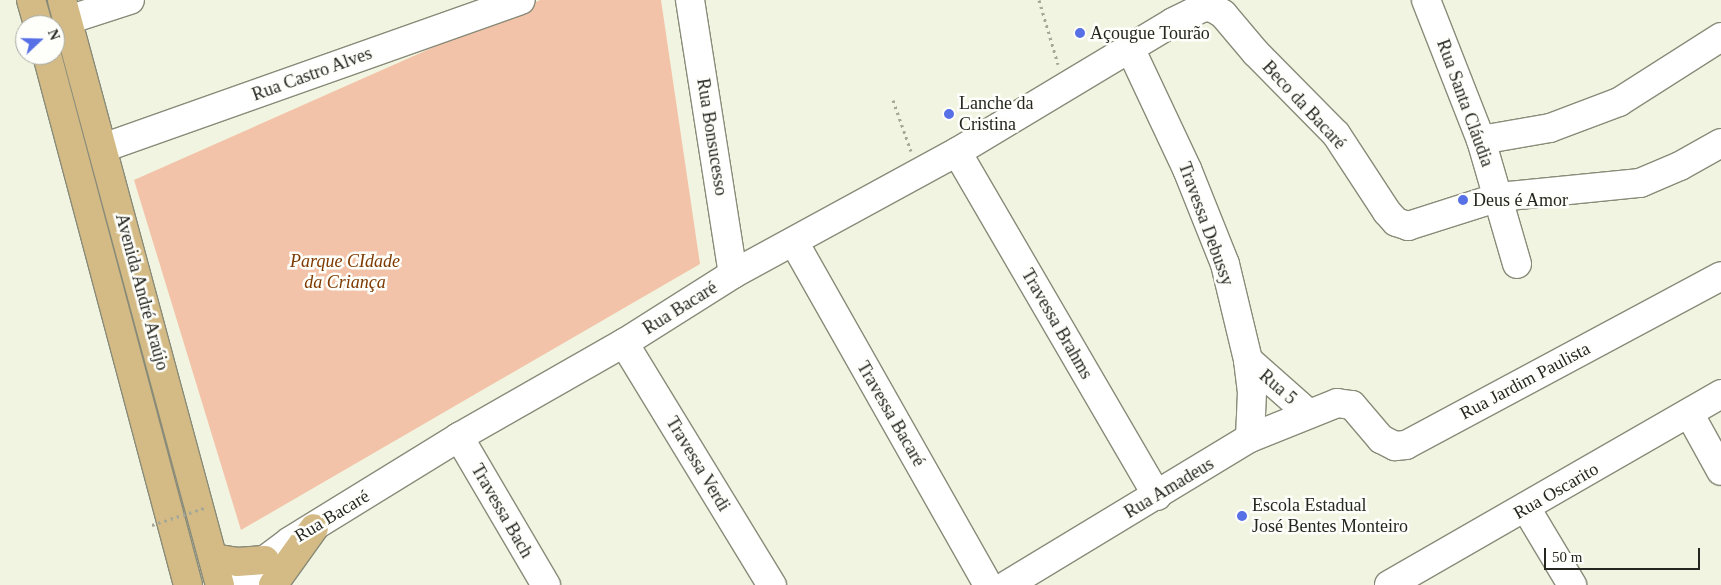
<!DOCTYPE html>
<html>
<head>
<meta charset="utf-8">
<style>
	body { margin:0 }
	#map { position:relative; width:1721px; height:585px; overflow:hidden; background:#f1f4e0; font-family:Georgia,serif }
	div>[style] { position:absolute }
	.green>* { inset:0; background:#f2c3a9 }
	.path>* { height:3px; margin-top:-1.5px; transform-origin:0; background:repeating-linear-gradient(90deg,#a5a798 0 2.5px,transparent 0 6.5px) }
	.roads { filter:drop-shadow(1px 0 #898b79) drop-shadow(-1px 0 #898b79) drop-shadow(0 1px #898b79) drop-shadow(0 -1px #898b79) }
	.minor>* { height:28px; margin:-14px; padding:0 14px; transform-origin:14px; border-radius:14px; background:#fff }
	.major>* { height:28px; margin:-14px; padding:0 14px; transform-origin:14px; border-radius:14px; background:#d4bb85 }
	.path-bridge>* { height:3px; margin-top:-1.5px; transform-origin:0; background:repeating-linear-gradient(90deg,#a5a798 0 2.5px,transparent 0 6.5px) }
	.dots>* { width:14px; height:14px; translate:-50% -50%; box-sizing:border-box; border:2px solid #fefffb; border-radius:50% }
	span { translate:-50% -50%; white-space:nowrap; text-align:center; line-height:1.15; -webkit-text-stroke:5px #fefffb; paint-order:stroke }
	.poi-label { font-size:18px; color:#25261f }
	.left { translate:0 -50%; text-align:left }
	.street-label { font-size:18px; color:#25261f }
	.park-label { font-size:18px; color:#7e3900; font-style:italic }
	.north { position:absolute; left:15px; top:15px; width:50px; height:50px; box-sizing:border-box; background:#fefffb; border:1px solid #a7a8a3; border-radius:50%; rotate:69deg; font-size:14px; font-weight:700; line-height:20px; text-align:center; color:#25261f }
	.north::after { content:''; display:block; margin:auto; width:18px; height:22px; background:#5770e6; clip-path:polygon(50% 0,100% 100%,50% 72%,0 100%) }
	.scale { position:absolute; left:1544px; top:548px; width:156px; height:22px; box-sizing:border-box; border:2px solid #25261f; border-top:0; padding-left:6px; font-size:15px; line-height:18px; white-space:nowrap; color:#25261f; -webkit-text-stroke:4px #fefffb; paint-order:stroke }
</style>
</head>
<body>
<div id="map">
	<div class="green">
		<div style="clip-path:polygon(540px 0,661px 0,700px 264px,241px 530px,134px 180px)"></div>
	</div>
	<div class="path">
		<div style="left:1039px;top:0;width:67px;rotate:73.5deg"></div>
		<div style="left:893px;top:100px;width:54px;rotate:70.6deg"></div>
	</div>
	<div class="roads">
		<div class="minor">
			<div style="left:690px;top:0;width:277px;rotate:81.1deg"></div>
			<div style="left:1426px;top:0;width:150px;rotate:68.6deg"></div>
			<div style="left:1481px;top:140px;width:129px;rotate:73.8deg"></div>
			<div style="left:68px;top:20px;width:65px;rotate:-17.9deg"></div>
			<div style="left:1131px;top:50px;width:132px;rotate:64.8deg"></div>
			<div style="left:1187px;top:169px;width:102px;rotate:68.2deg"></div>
			<div style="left:1225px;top:264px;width:99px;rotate:76.5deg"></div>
			<div style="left:1248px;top:360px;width:32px;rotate:83deg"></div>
			<div style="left:1252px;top:392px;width:46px;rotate:92.5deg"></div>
			<div style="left:1481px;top:140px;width:70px;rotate:-9.9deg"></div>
			<div style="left:1550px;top:128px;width:74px;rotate:-20.6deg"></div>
			<div style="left:1619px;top:102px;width:121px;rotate:-32.5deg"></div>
			<div style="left:103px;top:148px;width:443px;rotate:-19.5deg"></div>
			<div style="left:957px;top:152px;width:398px;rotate:59.8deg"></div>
			<div style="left:794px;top:242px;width:394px;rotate:60.5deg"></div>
			<div style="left:624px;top:343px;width:284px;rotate:58.6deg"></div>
			<div style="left:1248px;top:360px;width:80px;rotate:41.5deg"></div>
			<div style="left:1689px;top:413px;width:66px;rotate:61.1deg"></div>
			<div style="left:459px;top:437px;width:172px;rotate:59.6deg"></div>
			<div style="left:1526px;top:508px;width:90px;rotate:59.1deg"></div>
			<div style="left:241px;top:585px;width:35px;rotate:-46deg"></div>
			<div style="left:265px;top:560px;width:31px;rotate:-37deg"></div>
			<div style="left:290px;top:541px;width:198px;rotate:-31.6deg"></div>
			<div style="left:459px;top:437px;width:190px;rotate:-29.7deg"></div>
			<div style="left:624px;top:343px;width:129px;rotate:-32.3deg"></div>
			<div style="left:733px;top:274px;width:255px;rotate:-28.6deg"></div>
			<div style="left:957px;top:152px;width:252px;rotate:-31deg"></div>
			<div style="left:1173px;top:22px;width:34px;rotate:-26deg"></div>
			<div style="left:1204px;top:7px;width:9px;rotate:6deg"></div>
			<div style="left:1213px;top:8px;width:12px;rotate:31deg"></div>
			<div style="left:1223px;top:14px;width:51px;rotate:49.8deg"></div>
			<div style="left:1256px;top:53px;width:114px;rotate:45.4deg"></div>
			<div style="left:1336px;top:134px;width:93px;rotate:56.8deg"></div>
			<div style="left:1387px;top:212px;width:13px;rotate:48deg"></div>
			<div style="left:1396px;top:222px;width:13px;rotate:18deg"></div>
			<div style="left:1408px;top:226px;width:96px;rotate:-17.7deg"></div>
			<div style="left:1499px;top:197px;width:142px;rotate:-5.7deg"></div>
			<div style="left:1640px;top:183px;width:43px;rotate:-23deg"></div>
			<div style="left:1680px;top:166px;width:47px;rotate:-29.3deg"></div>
			<div style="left:1007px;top:585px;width:284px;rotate:-31.2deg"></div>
			<div style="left:1250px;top:438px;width:94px;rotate:-21.9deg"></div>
			<div style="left:1337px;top:403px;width:15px;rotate:8deg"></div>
			<div style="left:1352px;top:405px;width:45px;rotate:49.5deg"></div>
			<div style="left:1381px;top:439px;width:16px;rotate:27deg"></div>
			<div style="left:1395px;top:446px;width:11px;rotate:-5deg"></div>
			<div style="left:1406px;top:445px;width:357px;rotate:-28.2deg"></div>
			<div style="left:1389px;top:585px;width:383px;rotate:-29.9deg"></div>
		</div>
		<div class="major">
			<div style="left:31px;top:0;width:26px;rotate:74deg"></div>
			<div style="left:62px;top:0;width:606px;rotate:74.89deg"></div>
			<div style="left:47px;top:55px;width:548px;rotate:75.1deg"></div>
			<div style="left:213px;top:558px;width:24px;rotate:9deg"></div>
			<div style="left:237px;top:562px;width:28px;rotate:-4deg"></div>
			<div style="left:273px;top:585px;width:70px;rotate:-54.3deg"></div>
		</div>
	</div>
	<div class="path-bridge">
		<div style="left:152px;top:525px;width:58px;rotate:-18.1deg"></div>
	</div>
	<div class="dots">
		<div style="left:1080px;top:33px;background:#5770e6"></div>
		<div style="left:949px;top:114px;background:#5770e6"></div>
		<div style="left:1463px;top:200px;background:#5770e6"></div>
		<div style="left:1242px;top:516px;background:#5770e6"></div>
	</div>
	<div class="poi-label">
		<span class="left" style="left:1090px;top:33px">Açougue Tourão</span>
		<span class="left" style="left:959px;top:114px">Lanche da<br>Cristina</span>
		<span class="left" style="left:1473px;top:200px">Deus é Amor</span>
		<span class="left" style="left:1252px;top:516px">Escola Estadual<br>José Bentes Monteiro</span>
	</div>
	<div class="street-label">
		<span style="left:312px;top:74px;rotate:-20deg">Rua Castro Alves</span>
		<span style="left:1465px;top:103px;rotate:70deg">Rua Santa Cláudia</span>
		<span style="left:1304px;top:105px;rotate:47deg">Beco da Bacaré</span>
		<span style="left:712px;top:137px;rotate:81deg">Rua Bonsucesso</span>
		<span style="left:1206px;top:224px;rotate:70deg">Travessa Debussy</span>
		<span style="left:142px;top:292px;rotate:75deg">Avenida André Araújo</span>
		<span style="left:680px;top:308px;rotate:-32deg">Rua Bacaré</span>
		<span style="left:1057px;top:324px;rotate:60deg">Travessa Brahms</span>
		<span style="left:1525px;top:381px;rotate:-28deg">Rua Jardim Paulista</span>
		<span style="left:1278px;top:387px;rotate:41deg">Rua 5</span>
		<span style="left:891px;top:414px;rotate:60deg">Travessa Bacaré</span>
		<span style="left:698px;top:464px;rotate:59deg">Travessa Verdi</span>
		<span style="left:1169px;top:488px;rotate:-31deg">Rua Amadeus</span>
		<span style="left:1556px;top:491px;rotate:-30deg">Rua Oscarito</span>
		<span style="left:502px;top:511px;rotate:60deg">Travessa Bach</span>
		<span style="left:332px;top:516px;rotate:-31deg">Rua Bacaré</span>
	</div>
	<div class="park-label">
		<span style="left:345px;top:272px">Parque CIdade<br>da Criança</span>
	</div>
	<div class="north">N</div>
	<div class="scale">50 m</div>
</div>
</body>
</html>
